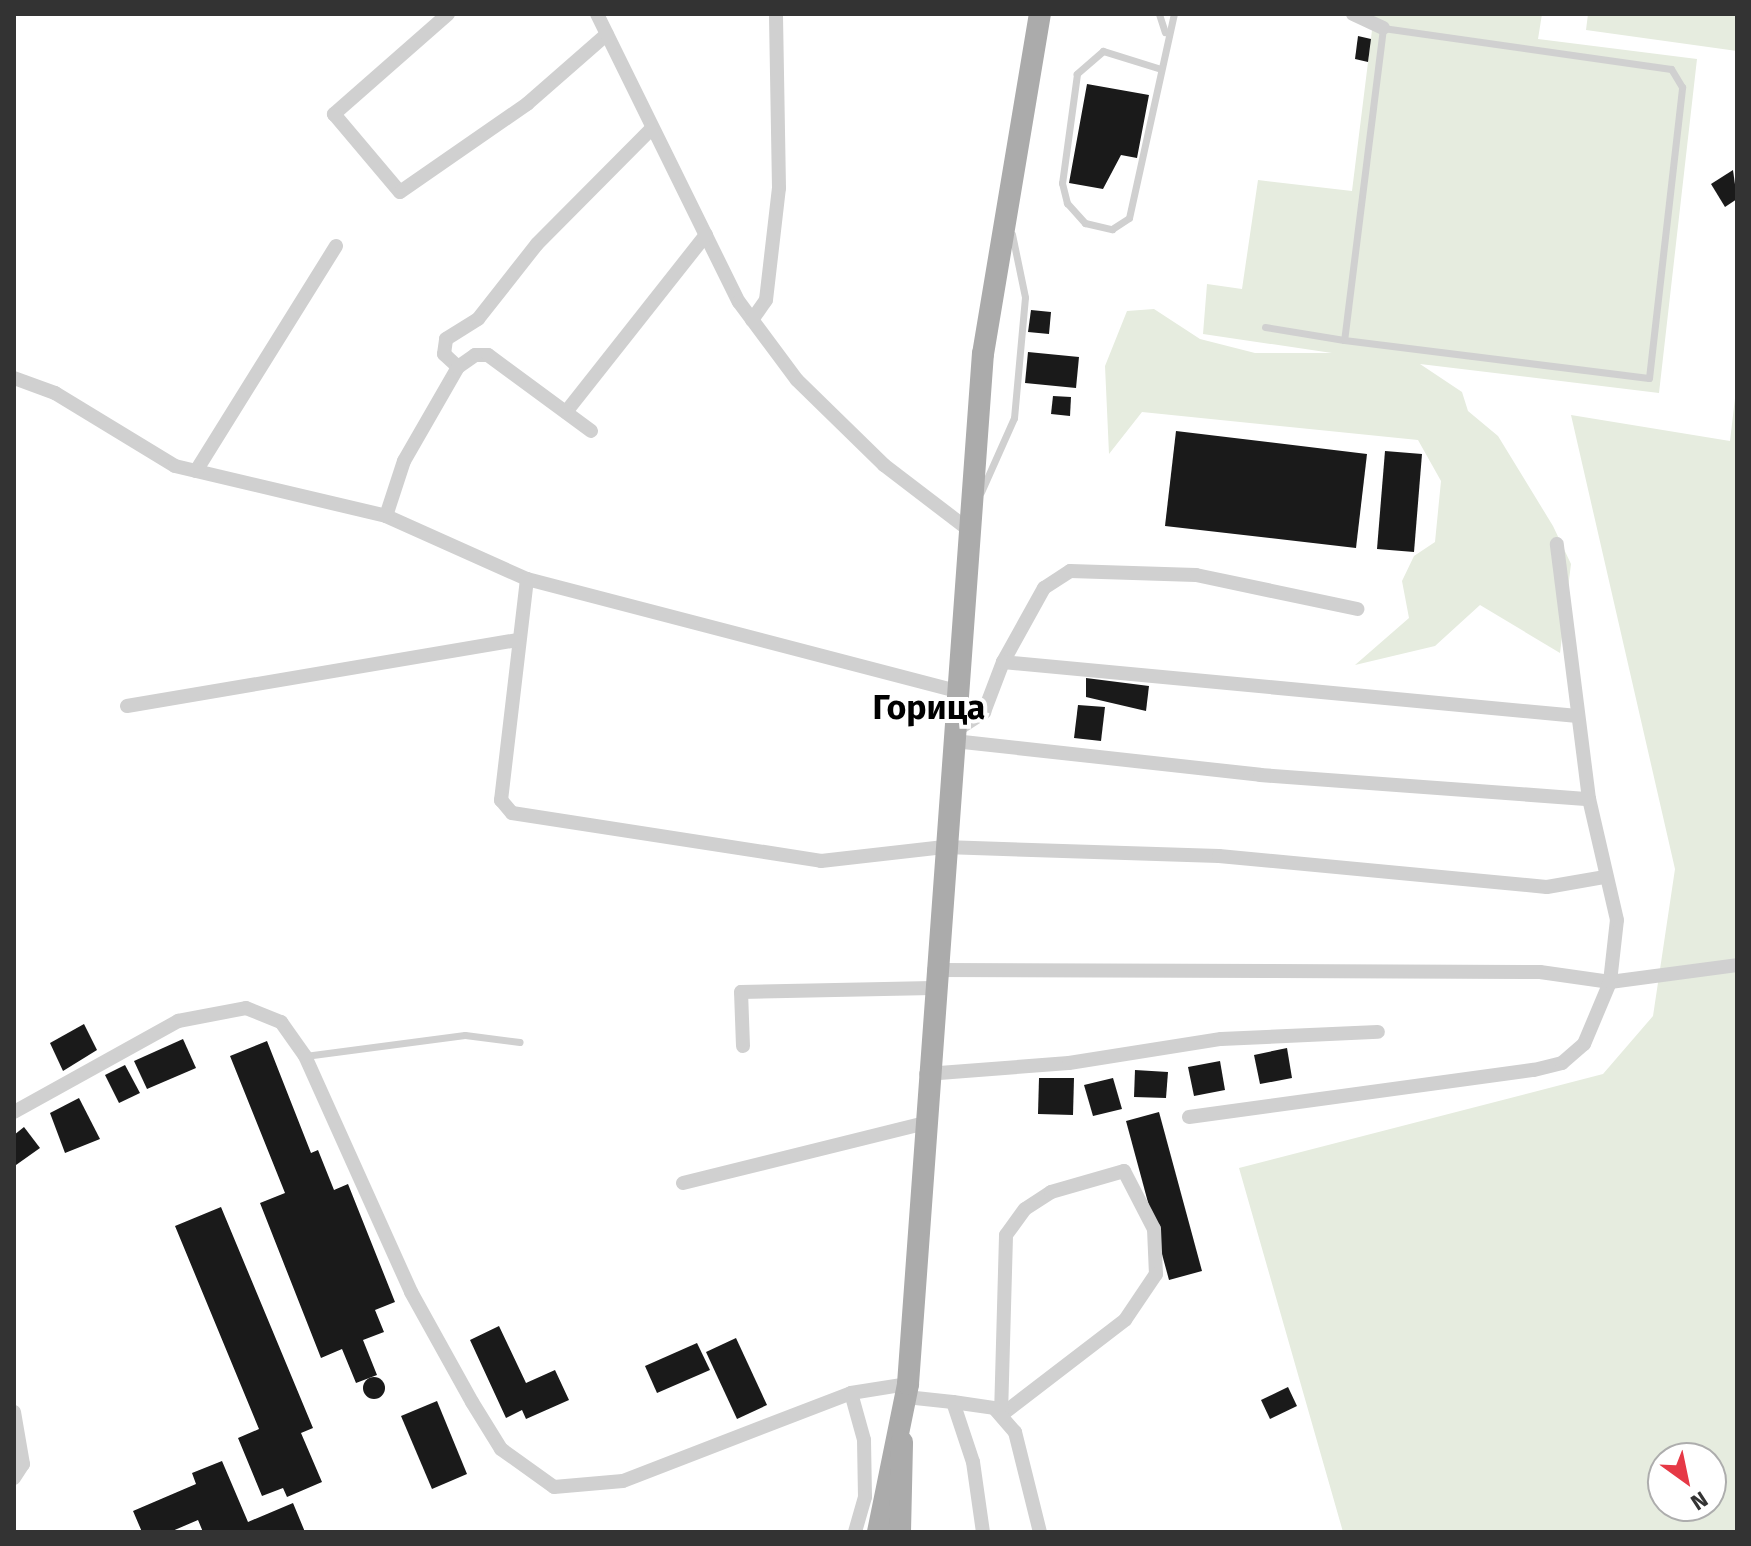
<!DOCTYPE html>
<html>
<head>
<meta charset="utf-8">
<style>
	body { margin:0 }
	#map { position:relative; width:1751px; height:1546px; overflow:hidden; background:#fff; font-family:"Fira Sans",sans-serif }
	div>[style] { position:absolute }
	.green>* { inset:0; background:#e6ecdf }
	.building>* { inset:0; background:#1a1a1a }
	.round { border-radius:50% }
	.service>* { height:7px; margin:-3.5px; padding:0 3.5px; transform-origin:3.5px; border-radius:3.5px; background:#d0d0d0 }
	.minor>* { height:14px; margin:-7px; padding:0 7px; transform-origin:7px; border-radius:7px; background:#d0d0d0 }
	.primary>* { height:22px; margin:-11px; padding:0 11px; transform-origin:11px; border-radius:11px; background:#ababab }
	span { translate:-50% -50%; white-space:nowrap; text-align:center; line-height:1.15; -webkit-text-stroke:8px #fff; paint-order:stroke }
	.district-label { font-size:34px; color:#000; font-weight:700 }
	.frame { position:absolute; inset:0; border:16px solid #333; pointer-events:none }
	.north { position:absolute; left:1647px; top:1442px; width:80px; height:80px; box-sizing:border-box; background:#fff; border:2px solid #adadad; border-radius:50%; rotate:147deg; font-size:22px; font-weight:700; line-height:32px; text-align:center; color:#333 }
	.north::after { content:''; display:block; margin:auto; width:28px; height:36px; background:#e63946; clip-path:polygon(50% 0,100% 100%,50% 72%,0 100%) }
</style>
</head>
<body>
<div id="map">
	<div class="green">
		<div style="clip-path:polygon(1374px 14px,1542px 14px,1538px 39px,1697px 59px,1659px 393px,1420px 364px,1462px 392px,1468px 411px,1498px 436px,1553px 526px,1571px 564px,1560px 653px,1480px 605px,1435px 646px,1355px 665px,1409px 618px,1402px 581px,1414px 556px,1435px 542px,1441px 481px,1418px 440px,1142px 412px,1109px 454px,1105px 366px,1127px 311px,1154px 309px,1200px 339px,1255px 353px,1332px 353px,1203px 334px,1207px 284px,1242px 289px,1258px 180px,1352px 191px)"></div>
		<div style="clip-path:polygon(1588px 14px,1737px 14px,1737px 51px,1586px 30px)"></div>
		<div style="clip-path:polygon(evenodd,1737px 381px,1737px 1532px,1343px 1532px,1239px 1168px,1603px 1074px,1653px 1016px,1675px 869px,1571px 415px,1730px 441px,1737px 381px,1663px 1458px,1711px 1458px,1711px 1506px,1663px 1506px,1663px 1458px)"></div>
	</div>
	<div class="building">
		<div style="clip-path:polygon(1358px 36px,1371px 39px,1368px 62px,1355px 59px)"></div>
		<div style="clip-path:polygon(1087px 84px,1149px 95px,1137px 158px,1121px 155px,1103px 189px,1069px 183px)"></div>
		<div style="clip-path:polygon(1733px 170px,1737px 199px,1725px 207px,1711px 184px)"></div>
		<div style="clip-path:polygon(1031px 310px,1051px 312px,1049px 334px,1028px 332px)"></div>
		<div style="clip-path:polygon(1028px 352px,1079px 357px,1076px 388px,1025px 383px)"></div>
		<div style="clip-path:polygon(1053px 396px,1071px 397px,1070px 416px,1051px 414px)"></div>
		<div style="clip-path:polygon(1176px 431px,1367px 454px,1356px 548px,1165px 526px)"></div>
		<div style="clip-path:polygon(1385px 451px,1422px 454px,1414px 552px,1377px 549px)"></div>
		<div style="clip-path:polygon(1086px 678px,1149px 686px,1146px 711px,1086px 697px)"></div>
		<div style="clip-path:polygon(1078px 705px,1105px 707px,1101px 741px,1074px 738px)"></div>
		<div style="clip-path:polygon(84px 1024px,97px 1050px,63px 1071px,50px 1043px)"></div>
		<div style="clip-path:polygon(183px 1039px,196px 1068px,147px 1089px,134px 1061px)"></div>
		<div style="clip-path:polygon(267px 1041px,311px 1153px,318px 1150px,334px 1190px,348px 1184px,395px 1302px,375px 1310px,384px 1332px,363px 1340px,377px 1375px,356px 1383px,342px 1349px,321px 1358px,260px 1203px,285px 1193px,230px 1056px)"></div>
		<div style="clip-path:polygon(1287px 1048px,1292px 1078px,1260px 1084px,1254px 1055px)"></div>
		<div style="clip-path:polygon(1220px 1061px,1225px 1090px,1194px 1096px,1188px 1067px)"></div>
		<div style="clip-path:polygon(125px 1065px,140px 1093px,119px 1103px,105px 1075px)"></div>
		<div style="clip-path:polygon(1135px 1070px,1168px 1072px,1166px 1098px,1134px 1097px)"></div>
		<div style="clip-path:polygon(1039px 1078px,1074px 1078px,1073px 1115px,1038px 1114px)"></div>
		<div style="clip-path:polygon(1113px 1078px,1122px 1109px,1093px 1116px,1084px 1085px)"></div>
		<div style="clip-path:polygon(79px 1098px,100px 1139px,65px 1153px,50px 1113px)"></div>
		<div style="clip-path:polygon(1159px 1112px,1202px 1271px,1169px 1280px,1126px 1121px)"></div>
		<div style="clip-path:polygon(24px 1127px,40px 1148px,16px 1165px,14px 1135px)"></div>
		<div style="clip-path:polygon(221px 1207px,313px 1428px,301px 1433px,322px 1482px,287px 1497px,283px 1488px,262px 1496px,238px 1438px,259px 1429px,175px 1226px)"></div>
		<div style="clip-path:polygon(499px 1326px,526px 1383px,555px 1370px,569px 1400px,526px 1419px,522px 1410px,506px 1418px,470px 1340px)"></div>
		<div style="clip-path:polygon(736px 1338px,767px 1405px,737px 1419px,706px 1352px)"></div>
		<div style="clip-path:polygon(697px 1343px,710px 1370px,657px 1393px,645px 1366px)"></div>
		<div class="round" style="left:363px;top:1377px;width:22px;height:22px"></div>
		<div style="clip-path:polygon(1288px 1387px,1297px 1406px,1270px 1419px,1261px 1400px)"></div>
		<div style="clip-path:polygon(437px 1401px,467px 1474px,432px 1489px,401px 1416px)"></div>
		<div style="clip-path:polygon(222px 1461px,248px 1522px,293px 1503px,305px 1532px,203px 1532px,198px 1520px,170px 1532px,142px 1532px,133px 1511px,196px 1484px,192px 1473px)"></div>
	</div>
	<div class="service">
		<div style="left:1159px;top:14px;width:19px;rotate:72deg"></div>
		<div style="left:1161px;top:69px;width:61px;rotate:-162.8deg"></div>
		<div style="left:1103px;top:51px;width:35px;rotate:139deg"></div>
		<div style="left:1077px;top:74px;width:110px;rotate:97.8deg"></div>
		<div style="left:1062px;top:183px;width:21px;rotate:76deg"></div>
		<div style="left:1067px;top:203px;width:27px;rotate:48deg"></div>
		<div style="left:1085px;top:223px;width:28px;rotate:13deg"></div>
		<div style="left:1112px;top:229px;width:20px;rotate:-33deg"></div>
		<div style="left:1129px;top:218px;width:209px;rotate:-77.6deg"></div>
		<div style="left:1265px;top:327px;width:80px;rotate:9.3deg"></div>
		<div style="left:1344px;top:340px;width:307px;rotate:7.1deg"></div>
		<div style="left:1649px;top:378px;width:293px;rotate:-83.5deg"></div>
		<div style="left:1682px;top:87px;width:21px;rotate:-121deg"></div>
		<div style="left:1671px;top:69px;width:291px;rotate:-171.9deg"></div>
		<div style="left:1383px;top:28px;width:314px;rotate:97.1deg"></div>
		<div style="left:981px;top:492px;width:81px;rotate:-66deg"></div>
		<div style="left:1014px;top:418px;width:121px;rotate:-84.8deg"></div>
		<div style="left:1025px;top:297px;width:64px;rotate:-101.7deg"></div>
		<div style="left:305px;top:1056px;width:161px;rotate:-7.5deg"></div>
		<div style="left:465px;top:1035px;width:55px;rotate:7.3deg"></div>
	</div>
	<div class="minor">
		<div style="left:448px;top:14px;width:152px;rotate:138.7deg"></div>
		<div style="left:334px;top:114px;width:102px;rotate:49.8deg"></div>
		<div style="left:400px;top:192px;width:155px;rotate:-34.7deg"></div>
		<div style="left:527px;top:104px;width:106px;rotate:-41.2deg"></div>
		<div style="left:597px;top:14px;width:321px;rotate:63.8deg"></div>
		<div style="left:739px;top:302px;width:97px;rotate:53.4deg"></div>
		<div style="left:797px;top:380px;width:122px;rotate:44.3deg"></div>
		<div style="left:884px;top:465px;width:102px;rotate:37.4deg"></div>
		<div style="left:1353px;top:14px;width:33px;rotate:25deg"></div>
		<div style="left:752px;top:320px;width:24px;rotate:-55deg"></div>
		<div style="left:766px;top:300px;width:113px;rotate:-83.4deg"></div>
		<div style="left:779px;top:188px;width:174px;rotate:-91deg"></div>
		<div style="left:458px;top:367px;width:19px;rotate:-137deg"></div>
		<div style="left:444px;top:354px;width:15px;rotate:-82deg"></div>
		<div style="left:446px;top:339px;width:38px;rotate:-32deg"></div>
		<div style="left:478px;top:319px;width:95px;rotate:-51.8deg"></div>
		<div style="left:537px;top:244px;width:163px;rotate:-45.2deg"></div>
		<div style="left:14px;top:378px;width:44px;rotate:20.1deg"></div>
		<div style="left:55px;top:393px;width:140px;rotate:31.3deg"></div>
		<div style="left:175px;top:466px;width:217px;rotate:13.3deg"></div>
		<div style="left:386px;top:516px;width:154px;rotate:24.1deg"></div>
		<div style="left:527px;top:579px;width:445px;rotate:14.6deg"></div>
		<div style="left:566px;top:412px;width:226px;rotate:-51.7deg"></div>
		<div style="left:196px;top:471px;width:265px;rotate:-58.1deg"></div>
		<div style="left:386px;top:516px;width:58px;rotate:-71.9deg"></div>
		<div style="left:404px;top:461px;width:108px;rotate:-60.1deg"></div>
		<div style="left:458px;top:367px;width:21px;rotate:-35deg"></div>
		<div style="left:475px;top:355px;width:13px"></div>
		<div style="left:488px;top:355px;width:128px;rotate:36.4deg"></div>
		<div style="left:527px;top:579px;width:223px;rotate:96.7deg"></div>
		<div style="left:501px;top:800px;width:17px;rotate:50deg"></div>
		<div style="left:512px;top:813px;width:313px;rotate:8.8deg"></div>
		<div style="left:821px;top:861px;width:124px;rotate:-6.5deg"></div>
		<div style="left:944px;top:847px;width:275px;rotate:1.9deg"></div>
		<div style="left:1219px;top:856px;width:329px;rotate:5.4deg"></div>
		<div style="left:1547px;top:887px;width:59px;rotate:-9.8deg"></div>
		<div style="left:1003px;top:662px;width:85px;rotate:-61deg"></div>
		<div style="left:1044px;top:588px;width:31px;rotate:-33deg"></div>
		<div style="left:1070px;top:571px;width:126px;rotate:1.8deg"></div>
		<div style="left:1196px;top:575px;width:165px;rotate:11.9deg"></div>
		<div style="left:127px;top:706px;width:397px;rotate:-9.6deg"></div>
		<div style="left:955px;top:731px;width:35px;rotate:-33deg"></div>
		<div style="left:984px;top:712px;width:53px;rotate:-69.2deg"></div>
		<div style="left:1003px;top:662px;width:577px;rotate:5.37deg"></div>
		<div style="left:954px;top:741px;width:308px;rotate:6.3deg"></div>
		<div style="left:1260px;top:775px;width:330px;rotate:4.2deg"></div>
		<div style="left:934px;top:970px;width:606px;rotate:0.19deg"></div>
		<div style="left:1540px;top:972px;width:71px;rotate:8.1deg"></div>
		<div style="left:1610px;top:982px;width:128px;rotate:-7.6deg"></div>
		<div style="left:743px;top:1046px;width:54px;rotate:-92.1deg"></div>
		<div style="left:741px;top:992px;width:192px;rotate:-1.2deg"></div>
		<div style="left:926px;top:1074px;width:143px;rotate:-4.4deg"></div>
		<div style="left:1069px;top:1063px;width:154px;rotate:-9deg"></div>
		<div style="left:1221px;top:1039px;width:157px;rotate:-2.6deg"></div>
		<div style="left:14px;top:1112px;width:188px;rotate:-29deg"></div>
		<div style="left:178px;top:1021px;width:69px;rotate:-10.8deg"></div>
		<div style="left:246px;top:1008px;width:38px;rotate:22deg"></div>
		<div style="left:281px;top:1022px;width:42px;rotate:54.8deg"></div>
		<div style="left:305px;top:1056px;width:259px;rotate:65.8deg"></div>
		<div style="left:411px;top:1292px;width:126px;rotate:61deg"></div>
		<div style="left:472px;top:1402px;width:55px;rotate:58.3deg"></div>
		<div style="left:501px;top:1449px;width:65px;rotate:35.6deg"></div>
		<div style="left:554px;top:1487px;width:69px;rotate:-5deg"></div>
		<div style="left:623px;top:1481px;width:244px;rotate:-21.1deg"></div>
		<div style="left:851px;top:1393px;width:58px;rotate:-9deg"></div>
		<div style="left:1189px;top:1117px;width:348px;rotate:-7.8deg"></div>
		<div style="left:1534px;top:1070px;width:29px;rotate:-14deg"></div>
		<div style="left:1562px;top:1063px;width:29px;rotate:-41deg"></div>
		<div style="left:1584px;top:1044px;width:67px;rotate:-67.2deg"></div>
		<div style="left:1610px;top:982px;width:62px;rotate:-83.6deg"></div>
		<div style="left:1617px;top:920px;width:124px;rotate:-103deg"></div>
		<div style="left:1589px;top:799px;width:257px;rotate:-97.2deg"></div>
		<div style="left:1124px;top:1171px;width:65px;rotate:62.7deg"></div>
		<div style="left:1154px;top:1229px;width:45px;rotate:87.5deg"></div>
		<div style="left:1156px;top:1274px;width:55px;rotate:124deg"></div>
		<div style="left:1125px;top:1320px;width:156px;rotate:142.5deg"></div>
		<div style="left:1001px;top:1415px;width:180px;rotate:-88.4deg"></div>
		<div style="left:1006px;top:1235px;width:32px;rotate:-54deg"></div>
		<div style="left:1025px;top:1209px;width:31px;rotate:-33deg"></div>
		<div style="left:1051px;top:1192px;width:76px;rotate:-16deg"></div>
		<div style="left:683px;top:1183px;width:246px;rotate:-13.9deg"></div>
		<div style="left:851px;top:1393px;width:49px;rotate:74.5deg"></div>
		<div style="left:864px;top:1440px;width:57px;rotate:89deg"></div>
		<div style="left:865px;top:1497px;width:36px;rotate:106deg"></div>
		<div style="left:906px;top:1397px;width:47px;rotate:6.1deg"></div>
		<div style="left:953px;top:1402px;width:63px;rotate:71.6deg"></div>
		<div style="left:973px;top:1462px;width:71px;rotate:81.9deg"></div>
		<div style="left:953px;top:1402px;width:41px;rotate:8.3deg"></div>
		<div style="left:994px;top:1408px;width:32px;rotate:49deg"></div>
		<div style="left:1015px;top:1432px;width:103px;rotate:76deg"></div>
		<div style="left:14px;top:1412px;width:53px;rotate:80.2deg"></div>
		<div style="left:23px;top:1464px;width:17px;rotate:123deg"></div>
	</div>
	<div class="primary">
		<div style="left:878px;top:1532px;width:151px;rotate:-78.5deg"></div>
		<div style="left:908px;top:1384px;width:1033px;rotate:-85.84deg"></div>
		<div style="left:983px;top:354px;width:345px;rotate:-80.5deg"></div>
		<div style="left:900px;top:1532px;width:90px;rotate:-88.7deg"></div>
	</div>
	<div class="district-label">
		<span style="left:929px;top:708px">Горица</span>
	</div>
	<div class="frame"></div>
	<div class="north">N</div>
</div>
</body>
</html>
